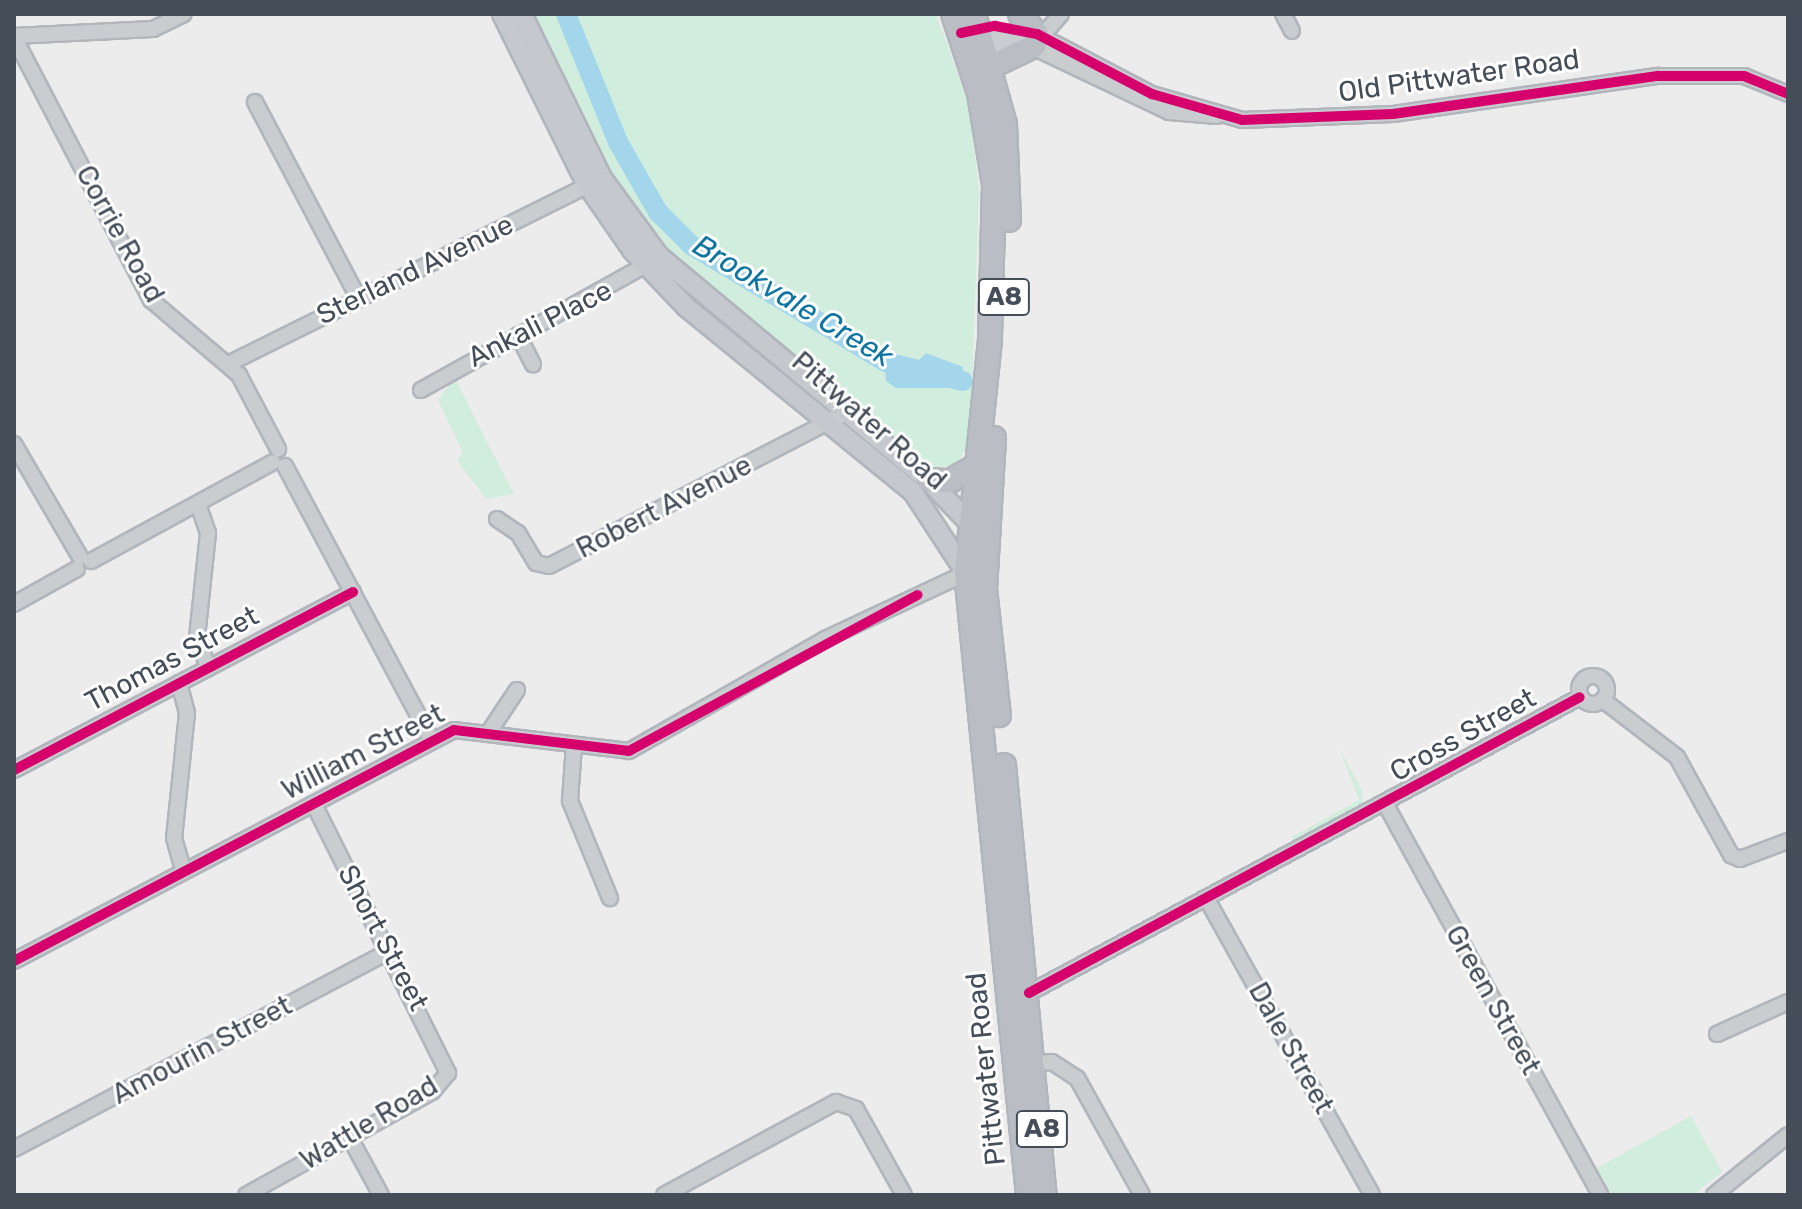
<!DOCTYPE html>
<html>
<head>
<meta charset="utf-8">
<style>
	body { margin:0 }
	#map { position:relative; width:1802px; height:1209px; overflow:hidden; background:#edecec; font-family:Rubik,sans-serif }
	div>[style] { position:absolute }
	.green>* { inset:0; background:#d0eddd }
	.water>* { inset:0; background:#a4d6eb }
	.river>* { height:20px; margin:-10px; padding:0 10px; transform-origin:10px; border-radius:10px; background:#a4d6eb }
	.roads { filter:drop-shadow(2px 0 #b1b5bc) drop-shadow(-2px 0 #b1b5bc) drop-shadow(0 2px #b1b5bc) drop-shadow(0 -2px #b1b5bc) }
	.minor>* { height:14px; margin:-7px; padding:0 7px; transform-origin:7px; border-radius:7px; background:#cacdd0 }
	.minor>.ring { margin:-7px; padding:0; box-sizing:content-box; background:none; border:14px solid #cacdd0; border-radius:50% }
	.major>* { height:18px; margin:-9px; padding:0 9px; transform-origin:9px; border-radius:9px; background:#c5c8cd }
	.highway>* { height:22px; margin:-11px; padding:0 11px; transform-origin:11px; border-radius:11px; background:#babec4 }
	.cycleway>* { height:10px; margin:-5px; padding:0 5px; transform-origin:5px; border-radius:5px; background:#d6006c }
	span { translate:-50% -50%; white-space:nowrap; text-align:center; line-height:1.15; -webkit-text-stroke:6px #fff; paint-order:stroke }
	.shield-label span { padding:2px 6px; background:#fff; border:2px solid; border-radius:6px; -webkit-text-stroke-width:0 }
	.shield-label { font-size:26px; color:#444d58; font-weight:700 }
	.street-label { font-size:28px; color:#444d58 }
	.water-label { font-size:30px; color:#0d75a2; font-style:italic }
	.frame { position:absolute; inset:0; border:16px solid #444d58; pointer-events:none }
</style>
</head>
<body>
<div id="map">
	<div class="green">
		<div style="clip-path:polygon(530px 14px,936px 14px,969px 105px,979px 191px,970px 444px,955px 466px,926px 467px,700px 289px,609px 179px)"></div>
		<div style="clip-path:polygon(455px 378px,483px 434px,514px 494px,486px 499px,457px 460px,463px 453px,438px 400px)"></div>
		<div style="clip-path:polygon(1339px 748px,1362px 790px,1363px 802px,1295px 842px,1292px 837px,1359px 800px)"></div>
		<div style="clip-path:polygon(1691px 1116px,1722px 1172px,1693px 1195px,1612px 1195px,1597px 1168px)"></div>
	</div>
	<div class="water">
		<div style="clip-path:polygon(926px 353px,963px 367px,962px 388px,896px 388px,886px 381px,884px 355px,914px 365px)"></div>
	</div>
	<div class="river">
		<div style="left:566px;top:14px;width:138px;rotate:67.9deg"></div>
		<div style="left:618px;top:142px;width:81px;rotate:60.3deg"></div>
		<div style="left:658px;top:212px;width:47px;rotate:45deg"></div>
		<div style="left:691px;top:245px;width:227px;rotate:31deg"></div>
		<div style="left:886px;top:362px;width:79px;rotate:13.9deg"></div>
	</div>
	<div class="roads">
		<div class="minor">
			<div style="left:1283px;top:14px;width:19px;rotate:62deg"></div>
			<div style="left:971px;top:30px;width:66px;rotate:3.5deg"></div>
			<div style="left:1037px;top:34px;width:130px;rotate:27.6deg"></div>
			<div style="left:1152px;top:94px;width:94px;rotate:16.1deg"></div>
			<div style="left:1242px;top:120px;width:151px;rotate:-2.3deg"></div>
			<div style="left:1393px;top:114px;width:268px;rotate:-8.2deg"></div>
			<div style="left:1658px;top:76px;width:86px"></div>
			<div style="left:1744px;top:76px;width:48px;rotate:22.2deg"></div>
			<div style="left:14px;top:36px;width:139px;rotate:-2.9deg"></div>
			<div style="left:153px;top:29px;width:34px;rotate:-26deg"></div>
			<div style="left:1042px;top:36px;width:29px;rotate:-49deg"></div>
			<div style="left:14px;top:37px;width:297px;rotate:62.5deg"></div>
			<div style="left:151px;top:300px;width:116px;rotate:40.4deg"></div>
			<div style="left:239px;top:375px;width:84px;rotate:62.2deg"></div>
			<div style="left:976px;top:45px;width:48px;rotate:-2.4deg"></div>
			<div style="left:1024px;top:43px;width:161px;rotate:25.4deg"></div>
			<div style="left:1169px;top:112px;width:48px;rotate:4.8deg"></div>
			<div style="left:255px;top:102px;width:221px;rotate:62.2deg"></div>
			<div style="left:518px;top:335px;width:33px;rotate:63deg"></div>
			<div style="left:228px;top:364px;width:412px;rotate:-26.4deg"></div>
			<div style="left:421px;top:390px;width:265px;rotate:-29.1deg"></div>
			<div style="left:14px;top:444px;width:131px;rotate:59.7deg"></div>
			<div style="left:285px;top:466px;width:312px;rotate:61.9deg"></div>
			<div style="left:198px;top:504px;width:31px;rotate:71deg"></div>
			<div style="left:208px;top:533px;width:105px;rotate:96deg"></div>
			<div style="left:197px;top:637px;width:33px;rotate:70deg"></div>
			<div style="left:497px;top:519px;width:25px;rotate:34deg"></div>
			<div style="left:518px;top:533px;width:35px;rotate:59deg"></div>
			<div style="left:536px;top:563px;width:13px;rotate:13deg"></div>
			<div style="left:549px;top:566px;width:333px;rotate:-27.3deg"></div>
			<div style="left:91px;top:561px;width:207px;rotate:-28.5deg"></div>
			<div style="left:14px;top:604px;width:72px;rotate:-29.1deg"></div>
			<div class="ring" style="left:1579px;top:676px;width:14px;height:14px"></div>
			<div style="left:179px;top:683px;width:31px;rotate:75deg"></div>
			<div style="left:187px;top:713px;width:126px;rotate:95.9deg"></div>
			<div style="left:174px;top:838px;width:33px;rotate:74deg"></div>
			<div style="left:1603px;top:700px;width:93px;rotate:37.6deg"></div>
			<div style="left:1677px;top:757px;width:112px;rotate:61.1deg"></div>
			<div style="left:1731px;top:855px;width:10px;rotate:24deg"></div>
			<div style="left:1740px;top:859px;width:51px;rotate:-20.6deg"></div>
			<div style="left:491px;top:729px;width:47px;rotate:-56.3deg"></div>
			<div style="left:574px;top:745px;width:56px;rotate:94.1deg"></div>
			<div style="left:570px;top:801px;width:105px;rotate:67.6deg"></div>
			<div style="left:14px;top:770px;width:383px;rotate:-27.7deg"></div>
			<div style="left:1386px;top:805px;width:445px;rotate:61.2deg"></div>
			<div style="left:1209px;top:903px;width:334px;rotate:60.8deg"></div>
			<div style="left:14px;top:961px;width:497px;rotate:-27.7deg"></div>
			<div style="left:454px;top:730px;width:176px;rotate:6.8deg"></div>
			<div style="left:629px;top:751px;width:226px;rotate:-29.7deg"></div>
			<div style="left:825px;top:639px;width:156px;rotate:-25.1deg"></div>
			<div style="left:1029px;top:993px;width:625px;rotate:-28.24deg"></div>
			<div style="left:1717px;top:1034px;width:78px;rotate:-24.3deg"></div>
			<div style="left:1037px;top:1063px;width:15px;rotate:-4deg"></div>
			<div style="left:1052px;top:1062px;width:30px;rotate:33deg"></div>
			<div style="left:1077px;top:1078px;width:134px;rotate:60.9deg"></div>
			<div style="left:350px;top:1138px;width:65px;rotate:61.5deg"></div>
			<div style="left:14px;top:1149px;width:424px;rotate:-27.8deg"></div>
			<div style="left:246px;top:1195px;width:213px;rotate:-29deg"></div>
			<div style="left:432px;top:1092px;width:25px;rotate:-50deg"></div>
			<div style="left:448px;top:1073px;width:301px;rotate:-116.5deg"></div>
			<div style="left:664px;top:1195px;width:196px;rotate:-28.4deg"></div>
			<div style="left:836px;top:1102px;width:21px;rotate:19deg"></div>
			<div style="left:856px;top:1109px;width:98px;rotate:60.8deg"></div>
			<div style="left:1714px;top:1195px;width:95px;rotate:-39deg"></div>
		</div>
		<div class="major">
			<div style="left:502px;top:14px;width:191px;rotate:63.6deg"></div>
			<div style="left:587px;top:185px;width:79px;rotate:55.3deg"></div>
			<div style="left:632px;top:250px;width:79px;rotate:46.5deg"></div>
			<div style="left:686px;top:307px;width:293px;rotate:39.2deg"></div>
			<div style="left:913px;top:492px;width:97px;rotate:56.8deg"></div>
			<div style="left:522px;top:14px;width:182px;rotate:64deg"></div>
			<div style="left:602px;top:178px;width:97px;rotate:53.8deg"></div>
			<div style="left:659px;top:256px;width:350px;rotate:39.8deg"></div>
			<div style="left:928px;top:480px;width:68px;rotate:46.2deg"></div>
		</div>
		<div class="highway">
			<div style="left:953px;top:14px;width:83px;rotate:71.8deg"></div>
			<div style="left:979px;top:93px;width:93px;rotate:80.7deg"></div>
			<div style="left:994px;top:185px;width:155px;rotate:91.5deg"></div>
			<div style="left:990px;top:340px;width:234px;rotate:95.9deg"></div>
			<div style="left:966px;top:573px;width:625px;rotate:84.31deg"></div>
			<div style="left:974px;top:14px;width:114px;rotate:74.3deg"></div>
			<div style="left:1005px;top:124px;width:96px;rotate:87.6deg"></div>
			<div style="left:1020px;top:14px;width:26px;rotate:50deg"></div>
			<div style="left:992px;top:66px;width:47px;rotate:-25.5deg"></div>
			<div style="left:994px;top:438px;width:151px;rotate:93.4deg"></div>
			<div style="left:985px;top:589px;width:127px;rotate:83.7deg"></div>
			<div style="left:928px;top:480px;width:22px;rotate:3deg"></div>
			<div style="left:950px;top:481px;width:30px;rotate:-30deg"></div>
			<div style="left:1004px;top:765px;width:432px;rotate:84.6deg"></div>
		</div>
	</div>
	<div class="cycleway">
		<div style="left:961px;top:33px;width:35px;rotate:-12deg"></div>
		<div style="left:995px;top:26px;width:43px;rotate:10.8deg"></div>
		<div style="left:1037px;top:34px;width:130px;rotate:27.6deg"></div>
		<div style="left:1152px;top:94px;width:94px;rotate:16.1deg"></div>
		<div style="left:1242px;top:120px;width:151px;rotate:-2.3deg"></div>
		<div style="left:1393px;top:114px;width:268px;rotate:-8.2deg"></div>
		<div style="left:1658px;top:76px;width:86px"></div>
		<div style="left:1744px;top:76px;width:48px;rotate:22.2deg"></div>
		<div style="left:14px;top:770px;width:383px;rotate:-27.7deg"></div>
		<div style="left:14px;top:961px;width:497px;rotate:-27.7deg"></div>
		<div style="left:454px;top:730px;width:176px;rotate:6.8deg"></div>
		<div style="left:629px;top:751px;width:328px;rotate:-28.4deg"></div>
		<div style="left:1029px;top:993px;width:625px;rotate:-28.24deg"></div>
	</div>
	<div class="shield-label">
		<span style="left:1004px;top:297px">A8</span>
		<span style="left:1042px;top:1129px">A8</span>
	</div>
	<div class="street-label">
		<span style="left:1459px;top:76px;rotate:-8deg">Old Pittwater Road</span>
		<span style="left:120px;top:234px;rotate:61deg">Corrie Road</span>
		<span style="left:415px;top:270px;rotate:-26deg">Sterland Avenue</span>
		<span style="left:540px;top:324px;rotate:-27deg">Ankali Place</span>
		<span style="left:869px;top:421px;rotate:41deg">Pittwater Road</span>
		<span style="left:664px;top:507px;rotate:-27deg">Robert Avenue</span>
		<span style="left:172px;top:659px;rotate:-28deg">Thomas Street</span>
		<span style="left:1463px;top:735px;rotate:-29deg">Cross Street</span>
		<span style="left:363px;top:752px;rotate:-27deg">William Street</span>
		<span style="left:383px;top:938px;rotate:62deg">Short Street</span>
		<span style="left:1493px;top:1000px;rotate:61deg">Green Street</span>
		<span style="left:1291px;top:1048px;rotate:61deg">Dale Street</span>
		<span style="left:202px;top:1050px;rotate:-28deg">Amourin Street</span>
		<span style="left:986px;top:1069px;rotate:-96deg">Pittwater Road</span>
		<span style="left:369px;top:1123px;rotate:-31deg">Wattle Road</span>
	</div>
	<div class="water-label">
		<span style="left:793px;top:301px;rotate:31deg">Brookvale Creek</span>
	</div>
	<div class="frame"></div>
</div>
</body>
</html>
